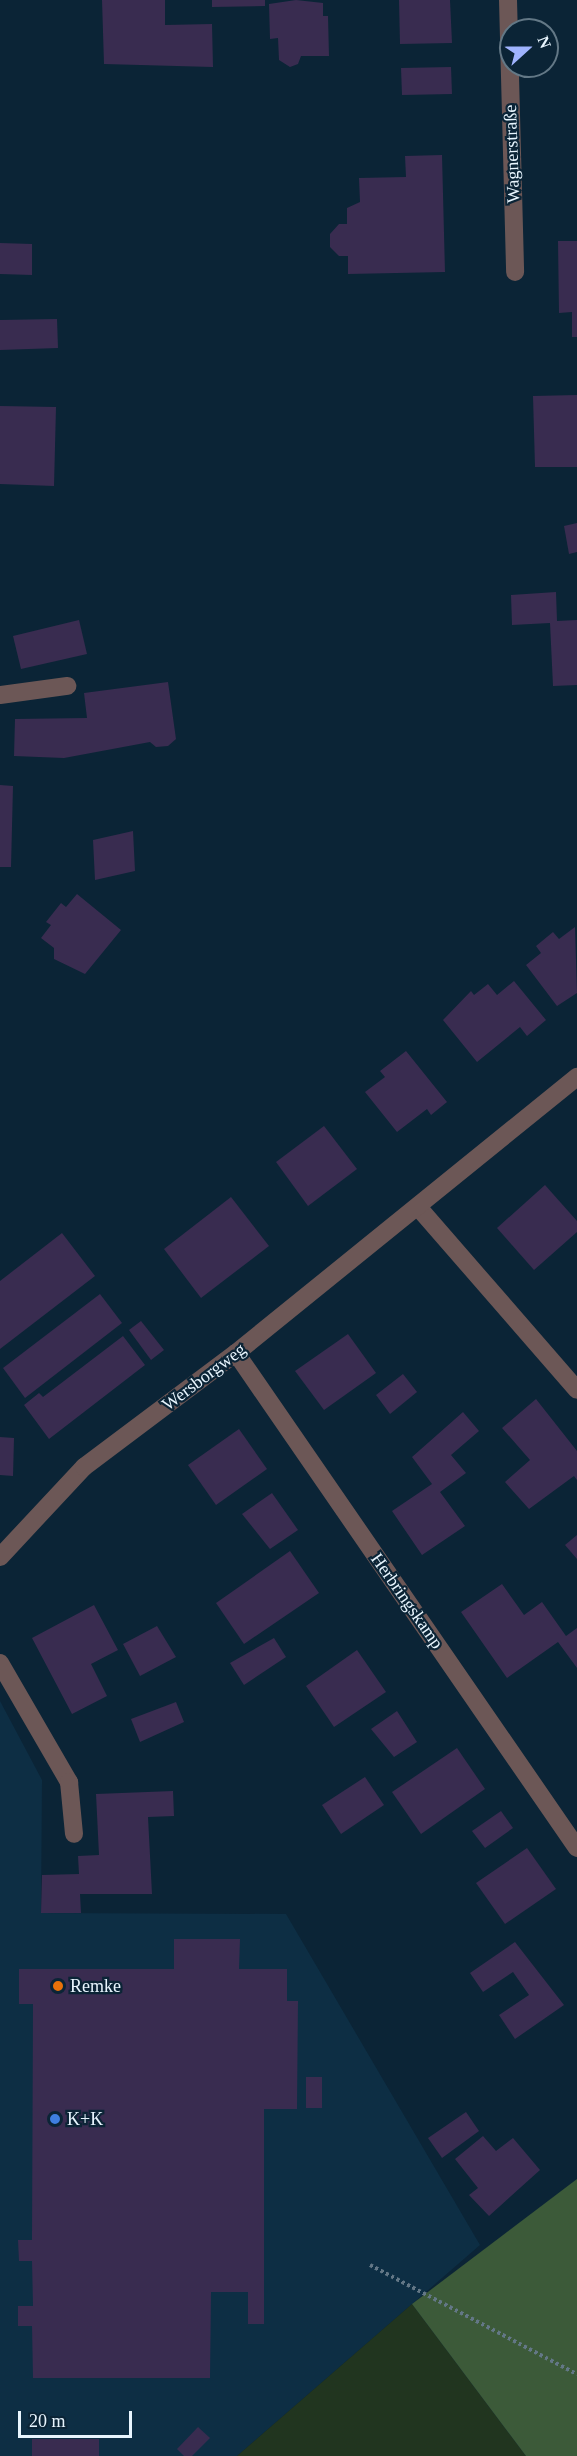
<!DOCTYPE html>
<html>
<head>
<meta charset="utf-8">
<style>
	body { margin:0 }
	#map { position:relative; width:577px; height:2456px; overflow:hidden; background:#0b2436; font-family:"Times New Roman",serif }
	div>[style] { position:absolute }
	.built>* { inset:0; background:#0d2e44 }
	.green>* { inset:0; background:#21351f }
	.forest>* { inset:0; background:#3c5a39 }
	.building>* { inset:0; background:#392c50 }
	.path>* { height:4px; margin-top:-2px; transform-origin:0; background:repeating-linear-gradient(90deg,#637786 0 3px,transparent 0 6px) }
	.minor>* { height:18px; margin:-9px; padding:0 9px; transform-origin:9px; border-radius:9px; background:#6c5756 }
	.dots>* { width:16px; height:16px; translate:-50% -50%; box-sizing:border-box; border:3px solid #0b2436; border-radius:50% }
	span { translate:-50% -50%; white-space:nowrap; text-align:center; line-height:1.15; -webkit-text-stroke:4.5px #0b2436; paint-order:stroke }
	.street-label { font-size:18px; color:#e8f5fe }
	.poi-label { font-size:18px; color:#e8f5fe }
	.left { translate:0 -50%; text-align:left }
	.north { position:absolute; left:499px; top:18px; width:60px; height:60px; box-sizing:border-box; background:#0b2436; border:2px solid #637886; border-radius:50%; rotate:69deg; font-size:16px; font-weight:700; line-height:24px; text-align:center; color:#e8f5fe }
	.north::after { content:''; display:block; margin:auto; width:21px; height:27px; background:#9fb3fd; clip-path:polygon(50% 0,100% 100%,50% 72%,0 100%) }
	.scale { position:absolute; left:18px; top:2411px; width:114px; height:27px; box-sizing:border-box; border:3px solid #e8f5fe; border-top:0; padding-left:8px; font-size:18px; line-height:21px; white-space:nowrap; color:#e8f5fe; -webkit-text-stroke:4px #0b2436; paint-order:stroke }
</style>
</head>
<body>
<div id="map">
	<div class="built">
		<div style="clip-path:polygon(0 1701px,42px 1780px,41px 1913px,286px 1914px,480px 2245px,237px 2456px,0 2456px)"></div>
	</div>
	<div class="green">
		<div style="clip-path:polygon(412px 2304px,526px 2456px,237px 2456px)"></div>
	</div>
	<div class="forest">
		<div style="clip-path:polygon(577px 2179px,577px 2456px,526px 2456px,412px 2304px)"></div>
	</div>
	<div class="building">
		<div style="clip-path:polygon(102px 0,165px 0,165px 25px,212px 24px,213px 67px,104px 64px)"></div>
		<div style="clip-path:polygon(212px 0,265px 0,265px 6px,212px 7px)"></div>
		<div style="clip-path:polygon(296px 0,323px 3px,323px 16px,328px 16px,329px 56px,301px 56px,298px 64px,290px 67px,279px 60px,278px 38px,270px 39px,269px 4px)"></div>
		<div style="clip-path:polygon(399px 0,450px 0,452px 43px,400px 44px)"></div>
		<div style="clip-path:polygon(451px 67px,452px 94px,402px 95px,401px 68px)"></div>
		<div style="clip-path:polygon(442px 155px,445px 272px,348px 274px,348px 256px,339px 256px,330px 247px,330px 234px,339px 224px,347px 224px,347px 208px,360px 202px,359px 178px,406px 177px,405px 156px)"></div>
		<div style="clip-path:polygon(558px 241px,577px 241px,577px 337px,572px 337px,572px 312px,559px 313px)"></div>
		<div style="clip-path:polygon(0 243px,32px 244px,32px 275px,0 274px)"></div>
		<div style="clip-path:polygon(57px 319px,58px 348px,0 350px,0 320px)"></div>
		<div style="clip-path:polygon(577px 395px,577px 467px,535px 467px,533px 396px)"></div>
		<div style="clip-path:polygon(0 406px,56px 407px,54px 486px,0 484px)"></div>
		<div style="clip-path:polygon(577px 523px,577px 552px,569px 554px,564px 526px)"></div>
		<div style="clip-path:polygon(556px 592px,557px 621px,577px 620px,577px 685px,553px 686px,550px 623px,512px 625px,511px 595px)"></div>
		<div style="clip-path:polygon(79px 620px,87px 654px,21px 669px,13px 636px)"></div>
		<div style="clip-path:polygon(168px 682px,176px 739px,168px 746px,156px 747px,150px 742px,64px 758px,14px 756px,15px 719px,87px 718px,84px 693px)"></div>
		<div style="clip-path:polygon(0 785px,13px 786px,11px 867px,0 867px)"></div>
		<div style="clip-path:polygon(133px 831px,135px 871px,95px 880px,93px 840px)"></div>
		<div style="clip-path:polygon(77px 894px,121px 930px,85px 974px,54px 959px,54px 948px,41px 938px,51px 925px,46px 922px,61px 903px,66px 907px)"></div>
		<div style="clip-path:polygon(575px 927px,577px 993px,557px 1006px,526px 965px,541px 953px,536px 946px,553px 932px,559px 939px)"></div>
		<div style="clip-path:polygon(514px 981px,546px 1020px,527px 1036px,520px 1027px,477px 1062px,443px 1020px,471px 991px,474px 995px,488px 984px,497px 995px)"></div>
		<div style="clip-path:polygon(406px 1051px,447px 1102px,431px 1115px,427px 1109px,397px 1132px,365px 1092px,385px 1077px,380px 1071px)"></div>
		<div style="clip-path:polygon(324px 1126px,357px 1169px,308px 1206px,276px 1162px)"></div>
		<div style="clip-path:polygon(545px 1185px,577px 1221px,577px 1232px,534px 1270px,497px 1228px)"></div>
		<div style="clip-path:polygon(231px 1197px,269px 1246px,201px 1298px,164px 1249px)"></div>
		<div style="clip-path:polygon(62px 1233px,95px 1276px,0 1349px,0 1281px)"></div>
		<div style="clip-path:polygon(100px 1294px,122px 1323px,25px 1398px,3px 1368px)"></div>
		<div style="clip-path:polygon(141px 1321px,164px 1350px,151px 1360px,129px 1330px)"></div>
		<div style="clip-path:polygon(348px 1334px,376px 1373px,324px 1410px,295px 1371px)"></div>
		<div style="clip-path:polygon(123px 1336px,145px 1365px,49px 1439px,24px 1405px,39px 1393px,43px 1397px)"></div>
		<div style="clip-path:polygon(403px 1374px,417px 1392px,390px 1414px,376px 1395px)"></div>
		<div style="clip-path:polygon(536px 1399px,577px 1451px,577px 1480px,574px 1476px,529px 1509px,505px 1482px,530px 1460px,502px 1428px)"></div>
		<div style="clip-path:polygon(463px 1412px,479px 1431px,451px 1455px,466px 1473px,440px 1492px,465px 1526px,422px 1555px,392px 1511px,432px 1484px,412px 1457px)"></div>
		<div style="clip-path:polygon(239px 1429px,267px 1469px,216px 1505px,188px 1465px)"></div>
		<div style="clip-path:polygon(0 1437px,14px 1438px,13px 1476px,0 1475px)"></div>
		<div style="clip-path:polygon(272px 1493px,298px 1530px,270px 1549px,242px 1514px)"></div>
		<div style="clip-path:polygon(577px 1535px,577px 1559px,565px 1545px)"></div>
		<div style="clip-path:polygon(290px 1551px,319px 1593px,244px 1644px,216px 1603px)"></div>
		<div style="clip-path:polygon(502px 1584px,524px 1615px,542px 1602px,566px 1636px,577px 1628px,577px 1668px,558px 1642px,507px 1678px,461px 1612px)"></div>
		<div style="clip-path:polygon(94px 1605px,118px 1650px,91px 1664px,107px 1696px,72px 1714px,32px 1638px)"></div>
		<div style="clip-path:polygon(157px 1626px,176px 1657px,140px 1676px,123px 1644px)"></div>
		<div style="clip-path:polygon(274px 1638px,286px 1657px,244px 1685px,230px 1663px)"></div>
		<div style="clip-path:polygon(357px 1650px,386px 1692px,334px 1727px,306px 1686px)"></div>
		<div style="clip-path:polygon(176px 1702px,184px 1722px,140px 1742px,131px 1719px)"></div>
		<div style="clip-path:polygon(397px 1711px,417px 1742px,394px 1757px,371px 1729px)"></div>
		<div style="clip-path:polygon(457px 1748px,485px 1789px,421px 1834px,392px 1792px)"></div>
		<div style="clip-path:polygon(365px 1777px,384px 1805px,341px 1834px,322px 1805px)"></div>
		<div style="clip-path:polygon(173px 1791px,174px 1816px,148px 1817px,152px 1894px,80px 1894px,81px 1913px,41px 1913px,42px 1875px,79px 1874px,78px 1856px,99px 1855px,96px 1794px)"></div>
		<div style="clip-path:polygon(501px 1811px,513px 1828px,485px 1848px,472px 1831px)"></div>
		<div style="clip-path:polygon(527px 1848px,556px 1889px,505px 1924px,476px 1883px)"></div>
		<div style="clip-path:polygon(174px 1939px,240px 1939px,239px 1969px,287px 1969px,287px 2001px,298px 2001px,297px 2109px,264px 2109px,264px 2324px,248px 2324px,248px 2292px,211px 2292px,210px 2378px,33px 2378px,32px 2326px,18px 2326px,18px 2306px,33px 2306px,32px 2261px,19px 2261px,18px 2240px,32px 2240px,33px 2004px,19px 2004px,19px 1969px,174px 1969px)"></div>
		<div style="clip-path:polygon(515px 1942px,564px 2005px,515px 2039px,499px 2015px,529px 1995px,513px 1972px,483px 1992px,470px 1973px)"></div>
		<div style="clip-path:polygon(306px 2077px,322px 2077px,322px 2108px,306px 2108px)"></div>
		<div style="clip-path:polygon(466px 2112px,479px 2131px,442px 2158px,428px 2138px)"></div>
		<div style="clip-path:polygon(483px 2136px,496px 2151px,513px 2138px,540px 2170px,489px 2216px,469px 2195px,478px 2188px,455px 2159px)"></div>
		<div style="clip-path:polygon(198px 2427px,210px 2438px,192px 2456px,184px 2456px,177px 2449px)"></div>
		<div style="clip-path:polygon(32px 2439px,99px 2439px,99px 2456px,32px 2456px)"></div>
	</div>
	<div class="path">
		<div style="left:370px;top:2265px;width:234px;rotate:27.8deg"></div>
	</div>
	<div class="minor">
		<div style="left:508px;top:0;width:272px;rotate:88.5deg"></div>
		<div style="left:0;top:695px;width:68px;rotate:-7.7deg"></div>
		<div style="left:418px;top:1207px;width:242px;rotate:49deg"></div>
		<div style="left:236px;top:1353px;width:601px;rotate:55.44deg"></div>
		<div style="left:0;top:1557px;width:123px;rotate:-47deg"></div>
		<div style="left:84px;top:1467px;width:190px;rotate:-36.9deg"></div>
		<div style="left:236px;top:1353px;width:439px;rotate:-39deg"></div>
		<div style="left:0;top:1663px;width:138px;rotate:59.9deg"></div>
		<div style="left:69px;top:1782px;width:52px;rotate:84.5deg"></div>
	</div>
	<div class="dots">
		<div style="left:58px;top:1986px;background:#e8710a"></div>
		<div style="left:55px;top:2119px;background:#3f7fe0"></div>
	</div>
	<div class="street-label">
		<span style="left:512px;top:154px;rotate:-92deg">Wagnerstraße</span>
		<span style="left:204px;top:1377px;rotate:-37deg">Wersborgweg</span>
		<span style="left:407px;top:1601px;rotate:55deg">Herbringskamp</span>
	</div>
	<div class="poi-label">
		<span class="left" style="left:70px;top:1986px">Remke</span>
		<span class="left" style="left:67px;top:2119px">K+K</span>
	</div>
	<div class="north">N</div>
	<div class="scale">20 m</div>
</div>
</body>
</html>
